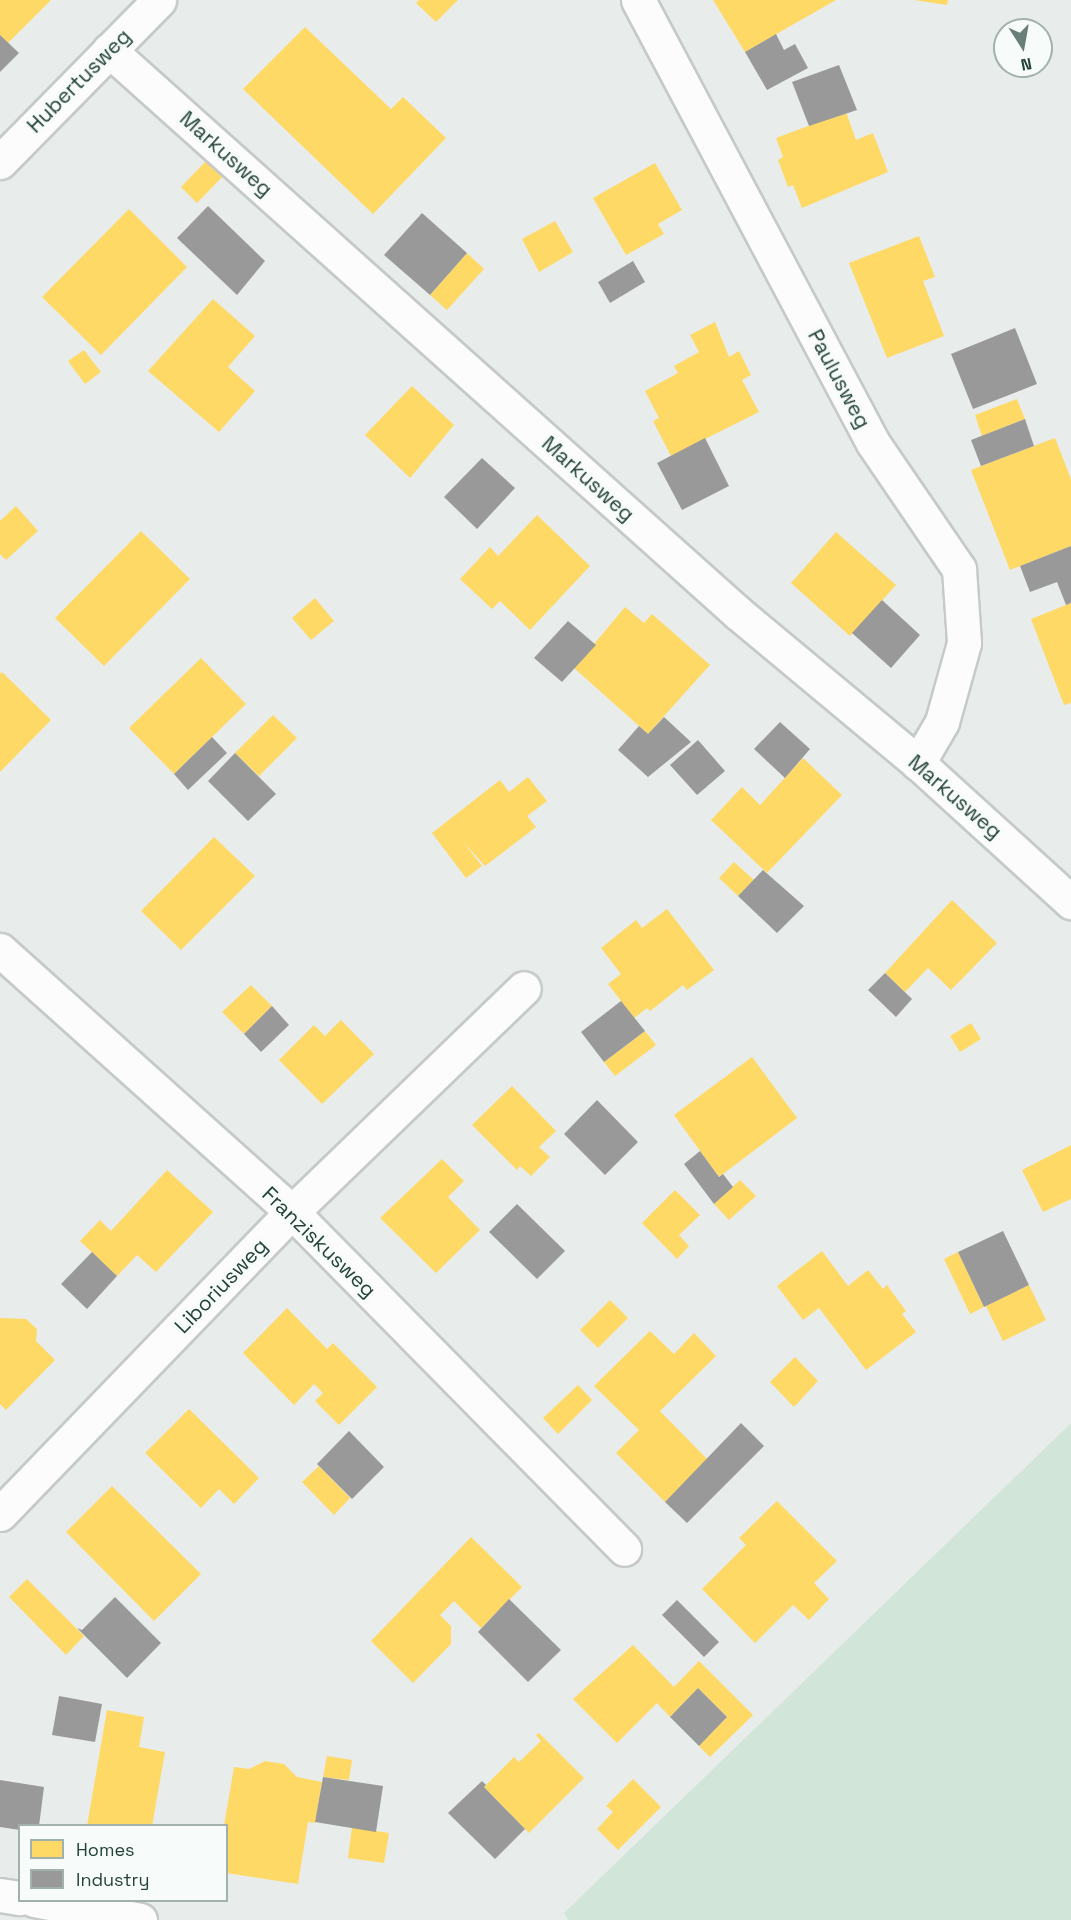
<!DOCTYPE html>
<html>
<head>
<meta charset="utf-8">
<style>
	body { margin:0 }
	#map { position:relative; width:1071px; height:1920px; overflow:hidden; background:#e8edeb; font-family:"Space Grotesk",sans-serif }
	div>[style] { position:absolute }
	.green>* { inset:0; background:#d1e6d8 }
	.homes>* { inset:0; background:#ffd966 }
	.industry>* { inset:0; background:#999 }
	.roads { filter:drop-shadow(2px 0 #c5cac8) drop-shadow(-2px 0 #c5cac8) drop-shadow(0 2px #c5cac8) drop-shadow(0 -2px #c5cac8) }
	.minor>* { height:33px; margin:-16.5px; padding:0 16.5px; transform-origin:16.5px; border-radius:16.5px; background:#fcfcfc }
	span { translate:-50% -50%; white-space:nowrap; text-align:center; line-height:1.15; -webkit-text-stroke:6px #f7fbf9; paint-order:stroke }
	.street-label { font-size:21px; color:#24423a }
	.legend { position:absolute; left:18px; top:1824px; width:210px; height:78px; box-sizing:border-box; background:#f7fbf9; border:2px solid #a3b1ad; margin:0; padding:8px 10px; list-style:none; font-size:18px; color:#24423a }
	.legend li { display:flex; align-items:center; gap:12px; height:30px }
	.legend b { width:30px; border:2px solid #a3b1ad }
	.north { position:absolute; left:993px; top:18px; width:60px; height:60px; box-sizing:border-box; background:#f7fbf9; border:2px solid #a3b1ad; border-radius:50%; rotate:169deg; font-size:16px; font-weight:700; line-height:24px; text-align:center; color:#24423a }
	.north::after { content:''; display:block; margin:auto; width:21px; height:27px; background:#697e78; clip-path:polygon(50% 0,100% 100%,50% 72%,0 100%) }
</style>
</head>
<body>
<div id="map">
	<div class="green">
		<div style="clip-path:polygon(1071px 1423px,1071px 1920px,568px 1920px,564px 1913px)"></div>
	</div>
	<div class="homes">
		<div style="clip-path:polygon(0 0,51px 0,8px 43px,0 35px)"></div>
		<div style="clip-path:polygon(419px 0,458px 0,436px 22px,416px 3px)"></div>
		<div style="clip-path:polygon(713px 0,836px 0,745px 52px)"></div>
		<div style="clip-path:polygon(914px 0,948px 0,947px 5px)"></div>
		<div style="clip-path:polygon(305px 27px,391px 109px,403px 97px,446px 138px,373px 214px,243px 89px)"></div>
		<div style="clip-path:polygon(846px 112px,856px 140px,873px 133px,888px 172px,802px 208px,793px 185px,788px 187px,778px 160px,783px 157px,776px 138px)"></div>
		<div style="clip-path:polygon(207px 160px,223px 176px,197px 203px,181px 187px)"></div>
		<div style="clip-path:polygon(655px 163px,682px 210px,658px 224px,664px 234px,626px 255px,593px 198px)"></div>
		<div style="clip-path:polygon(129px 209px,187px 267px,101px 355px,42px 297px)"></div>
		<div style="clip-path:polygon(555px 221px,573px 252px,539px 272px,522px 239px)"></div>
		<div style="clip-path:polygon(919px 236px,935px 277px,923px 281px,944px 336px,887px 358px,849px 263px)"></div>
		<div style="clip-path:polygon(467px 253px,484px 269px,447px 310px,430px 295px)"></div>
		<div style="clip-path:polygon(213px 299px,255px 336px,228px 367px,255px 391px,219px 432px,148px 371px)"></div>
		<div style="clip-path:polygon(715px 322px,729px 357px,739px 351px,751px 375px,742px 380px,759px 412px,671px 456px,653px 421px,659px 418px,645px 391px,678px 373px,674px 366px,699px 352px,690px 335px)"></div>
		<div style="clip-path:polygon(84px 350px,101px 372px,85px 384px,68px 361px)"></div>
		<div style="clip-path:polygon(412px 386px,454px 425px,410px 478px,365px 435px)"></div>
		<div style="clip-path:polygon(1017px 399px,1025px 419px,982px 436px,975px 415px)"></div>
		<div style="clip-path:polygon(1055px 438px,1071px 479px,1071px 546px,1010px 570px,971px 470px)"></div>
		<div style="clip-path:polygon(16px 506px,38px 531px,6px 560px,0 554px,0 521px)"></div>
		<div style="clip-path:polygon(537px 515px,590px 566px,530px 630px,500px 601px,492px 609px,460px 579px,490px 547px,498px 556px)"></div>
		<div style="clip-path:polygon(141px 531px,190px 579px,104px 666px,55px 618px)"></div>
		<div style="clip-path:polygon(836px 532px,896px 585px,850px 636px,791px 583px)"></div>
		<div style="clip-path:polygon(315px 598px,334px 621px,311px 640px,292px 618px)"></div>
		<div style="clip-path:polygon(1071px 603px,1071px 703px,1064px 705px,1031px 619px)"></div>
		<div style="clip-path:polygon(625px 607px,644px 623px,652px 614px,710px 665px,648px 734px,574px 668px)"></div>
		<div style="clip-path:polygon(201px 658px,246px 704px,174px 774px,129px 728px)"></div>
		<div style="clip-path:polygon(2px 672px,51px 720px,0 772px,0 674px)"></div>
		<div style="clip-path:polygon(273px 715px,297px 738px,259px 776px,235px 753px)"></div>
		<div style="clip-path:polygon(803px 758px,842px 795px,767px 873px,711px 820px,742px 787px,760px 805px)"></div>
		<div style="clip-path:polygon(528px 777px,547px 801px,527px 816px,536px 827px,485px 866px,463px 842px,482px 866px,466px 878px,432px 833px,500px 780px,509px 792px)"></div>
		<div style="clip-path:polygon(214px 837px,255px 876px,181px 950px,141px 911px)"></div>
		<div style="clip-path:polygon(734px 862px,754px 880px,738px 896px,719px 878px)"></div>
		<div style="clip-path:polygon(952px 900px,997px 943px,951px 990px,928px 968px,905px 992px,885px 973px)"></div>
		<div style="clip-path:polygon(667px 909px,714px 970px,687px 990px,683px 985px,650px 1011px,647px 1008px,634px 1018px,608px 984px,621px 974px,601px 948px,636px 920px,642px 928px)"></div>
		<div style="clip-path:polygon(251px 985px,272px 1006px,244px 1034px,222px 1012px)"></div>
		<div style="clip-path:polygon(341px 1020px,374px 1054px,322px 1104px,279px 1060px,314px 1025px,325px 1036px)"></div>
		<div style="clip-path:polygon(971px 1023px,981px 1039px,960px 1052px,950px 1036px)"></div>
		<div style="clip-path:polygon(645px 1031px,656px 1045px,615px 1076px,604px 1062px)"></div>
		<div style="clip-path:polygon(752px 1057px,797px 1118px,719px 1177px,674px 1115px)"></div>
		<div style="clip-path:polygon(512px 1086px,556px 1131px,539px 1147px,550px 1157px,531px 1176px,520px 1166px,517px 1170px,472px 1125px)"></div>
		<div style="clip-path:polygon(1071px 1145px,1071px 1199px,1043px 1212px,1022px 1170px)"></div>
		<div style="clip-path:polygon(442px 1159px,464px 1181px,448px 1197px,480px 1230px,436px 1273px,380px 1218px)"></div>
		<div style="clip-path:polygon(167px 1170px,213px 1212px,156px 1272px,137px 1255px,117px 1276px,80px 1241px,100px 1220px,111px 1231px)"></div>
		<div style="clip-path:polygon(740px 1180px,756px 1196px,729px 1220px,714px 1204px)"></div>
		<div style="clip-path:polygon(675px 1190px,700px 1215px,679px 1235px,689px 1246px,677px 1259px,642px 1223px)"></div>
		<div style="clip-path:polygon(822px 1251px,848px 1286px,868px 1270px,883px 1289px,887px 1285px,906px 1311px,902px 1314px,916px 1332px,866px 1370px,819px 1308px,803px 1320px,777px 1286px)"></div>
		<div style="clip-path:polygon(958px 1252px,984px 1307px,970px 1314px,944px 1259px)"></div>
		<div style="clip-path:polygon(1029px 1285px,1046px 1320px,1003px 1341px,986px 1306px)"></div>
		<div style="clip-path:polygon(610px 1300px,628px 1318px,598px 1348px,580px 1330px)"></div>
		<div style="clip-path:polygon(287px 1308px,327px 1349px,333px 1343px,377px 1387px,339px 1425px,315px 1401px,323px 1393px,314px 1384px,294px 1405px,243px 1353px)"></div>
		<div style="clip-path:polygon(0 1318px,26px 1319px,37px 1329px,36px 1341px,55px 1360px,6px 1410px,0 1404px)"></div>
		<div style="clip-path:polygon(650px 1331px,674px 1354px,694px 1333px,716px 1356px,660px 1411px,708px 1460px,665px 1502px,616px 1453px,639px 1430px,594px 1386px)"></div>
		<div style="clip-path:polygon(795px 1357px,818px 1381px,794px 1407px,770px 1382px)"></div>
		<div style="clip-path:polygon(578px 1385px,592px 1400px,558px 1434px,543px 1418px)"></div>
		<div style="clip-path:polygon(189px 1409px,259px 1478px,234px 1504px,219px 1489px,201px 1508px,145px 1453px)"></div>
		<div style="clip-path:polygon(319px 1466px,350px 1498px,334px 1515px,302px 1482px)"></div>
		<div style="clip-path:polygon(112px 1486px,201px 1574px,154px 1621px,66px 1532px)"></div>
		<div style="clip-path:polygon(777px 1501px,837px 1561px,814px 1583px,829px 1599px,809px 1620px,793px 1605px,755px 1643px,702px 1589px,746px 1545px,739px 1538px)"></div>
		<div style="clip-path:polygon(471px 1537px,522px 1587px,481px 1628px,454px 1601px,440px 1615px,451px 1626px,451px 1644px,413px 1683px,371px 1641px)"></div>
		<div style="clip-path:polygon(27px 1579px,84px 1636px,66px 1655px,9px 1597px)"></div>
		<div style="clip-path:polygon(633px 1645px,674px 1687px,699px 1661px,753px 1715px,710px 1757px,699px 1746px,727px 1717px,698px 1688px,670px 1717px,657px 1703px,617px 1743px,573px 1699px)"></div>
		<div style="clip-path:polygon(107px 1710px,144px 1717px,139px 1747px,165px 1752px,152px 1826px,87px 1826px)"></div>
		<div style="clip-path:polygon(539px 1733px,584px 1778px,529px 1833px,484px 1787px,514px 1757px,519px 1762px,541px 1741px,536px 1735px)"></div>
		<div style="clip-path:polygon(327px 1756px,352px 1760px,349px 1780px,323px 1777px)"></div>
		<div style="clip-path:polygon(265px 1761px,284px 1764px,297px 1777px,322px 1782px,315px 1823px,308px 1822px,298px 1884px,226px 1873px,224px 1826px,234px 1767px,249px 1769px)"></div>
		<div style="clip-path:polygon(633px 1779px,661px 1807px,618px 1850px,597px 1829px,613px 1812px,606px 1806px)"></div>
		<div style="clip-path:polygon(352px 1827px,389px 1833px,384px 1863px,348px 1858px)"></div>
	</div>
	<div class="industry">
		<div style="clip-path:polygon(776px 34px,784px 50px,795px 44px,808px 68px,767px 90px,745px 52px)"></div>
		<div style="clip-path:polygon(0 35px,19px 53px,0 72px)"></div>
		<div style="clip-path:polygon(839px 65px,857px 110px,809px 126px,792px 82px)"></div>
		<div style="clip-path:polygon(208px 206px,265px 261px,237px 295px,177px 238px)"></div>
		<div style="clip-path:polygon(422px 213px,467px 253px,430px 295px,384px 255px)"></div>
		<div style="clip-path:polygon(633px 261px,645px 282px,610px 303px,598px 282px)"></div>
		<div style="clip-path:polygon(1015px 328px,1037px 384px,973px 409px,951px 354px)"></div>
		<div style="clip-path:polygon(1025px 419px,1034px 446px,981px 466px,971px 440px)"></div>
		<div style="clip-path:polygon(705px 438px,729px 486px,682px 510px,657px 463px)"></div>
		<div style="clip-path:polygon(482px 458px,515px 488px,477px 529px,444px 497px)"></div>
		<div style="clip-path:polygon(1071px 546px,1071px 603px,1066px 605px,1057px 582px,1030px 592px,1020px 566px)"></div>
		<div style="clip-path:polygon(882px 600px,920px 635px,891px 668px,852px 633px)"></div>
		<div style="clip-path:polygon(568px 621px,596px 645px,562px 682px,534px 658px)"></div>
		<div style="clip-path:polygon(664px 717px,691px 742px,648px 777px,618px 750px,639px 726px,648px 734px)"></div>
		<div style="clip-path:polygon(780px 722px,810px 749px,785px 778px,754px 749px)"></div>
		<div style="clip-path:polygon(212px 737px,227px 753px,188px 790px,174px 774px)"></div>
		<div style="clip-path:polygon(698px 740px,725px 771px,697px 795px,670px 765px)"></div>
		<div style="clip-path:polygon(235px 753px,276px 794px,248px 821px,208px 781px)"></div>
		<div style="clip-path:polygon(763px 870px,804px 906px,777px 933px,738px 896px)"></div>
		<div style="clip-path:polygon(885px 973px,912px 999px,896px 1017px,868px 990px)"></div>
		<div style="clip-path:polygon(621px 1001px,645px 1031px,604px 1062px,581px 1032px)"></div>
		<div style="clip-path:polygon(272px 1006px,289px 1025px,261px 1052px,244px 1034px)"></div>
		<div style="clip-path:polygon(597px 1100px,638px 1142px,605px 1175px,564px 1134px)"></div>
		<div style="clip-path:polygon(700px 1151px,719px 1177px,723px 1174px,733px 1187px,714px 1204px,684px 1164px)"></div>
		<div style="clip-path:polygon(517px 1204px,565px 1251px,537px 1279px,489px 1232px)"></div>
		<div style="clip-path:polygon(1003px 1231px,1029px 1285px,984px 1307px,958px 1252px)"></div>
		<div style="clip-path:polygon(92px 1252px,117px 1276px,87px 1309px,61px 1284px)"></div>
		<div style="clip-path:polygon(741px 1423px,764px 1446px,687px 1523px,665px 1502px)"></div>
		<div style="clip-path:polygon(349px 1431px,384px 1467px,352px 1499px,317px 1464px)"></div>
		<div style="clip-path:polygon(115px 1597px,161px 1643px,127px 1678px,77px 1628px,82px 1630px)"></div>
		<div style="clip-path:polygon(509px 1599px,561px 1650px,528px 1682px,478px 1632px)"></div>
		<div style="clip-path:polygon(677px 1600px,719px 1642px,704px 1657px,662px 1615px)"></div>
		<div style="clip-path:polygon(698px 1688px,727px 1717px,699px 1746px,670px 1717px)"></div>
		<div style="clip-path:polygon(59px 1696px,102px 1704px,95px 1742px,52px 1735px)"></div>
		<div style="clip-path:polygon(323px 1777px,383px 1786px,376px 1832px,315px 1822px)"></div>
		<div style="clip-path:polygon(0 1780px,44px 1787px,39px 1826px,20px 1826px,20px 1830px,0 1827px)"></div>
		<div style="clip-path:polygon(482px 1781px,486px 1785px,484px 1787px,525px 1829px,495px 1859px,448px 1813px)"></div>
	</div>
	<div class="roads">
		<div class="minor">
			<div style="left:638px;top:0;width:501px;rotate:62.06deg"></div>
			<div style="left:873px;top:443px;width:153px;rotate:55.7deg"></div>
			<div style="left:959px;top:569px;width:74px;rotate:86.1deg"></div>
			<div style="left:964px;top:643px;width:82px;rotate:105.6deg"></div>
			<div style="left:942px;top:722px;width:48px;rotate:120.3deg"></div>
			<div style="left:109px;top:50px;width:844px;rotate:41.83deg"></div>
			<div style="left:738px;top:613px;width:234px;rotate:39.8deg"></div>
			<div style="left:918px;top:763px;width:207px;rotate:42.3deg"></div>
			<div style="left:0;top:162px;width:227px;rotate:-45.5deg"></div>
			<div style="left:0;top:950px;width:392px;rotate:41.9deg"></div>
			<div style="left:292px;top:1212px;width:473px;rotate:45.4deg"></div>
			<div style="left:0;top:1514px;width:420px;rotate:-46deg"></div>
			<div style="left:292px;top:1212px;width:322px;rotate:-44deg"></div>
			<div style="left:0;top:1895px;width:20px;rotate:9deg"></div>
			<div style="left:34px;top:1900px;width:108px;rotate:10.7deg"></div>
		</div>
	</div>
	<div class="street-label">
		<span style="left:79px;top:81px;rotate:-45deg">Hubertusweg</span>
		<span style="left:226px;top:154px;rotate:42deg">Markusweg</span>
		<span style="left:839px;top:379px;rotate:62deg">Paulusweg</span>
		<span style="left:588px;top:479px;rotate:42deg">Markusweg</span>
		<span style="left:955px;top:797px;rotate:41deg">Markusweg</span>
		<span style="left:319px;top:1242px;rotate:44deg">Franziskusweg</span>
		<span style="left:221px;top:1286px;rotate:-46deg">Liboriusweg</span>
	</div>
	<ul class="legend">
	<li><b style="height:16px;background:#ffd966"></b>Homes</li>
	<li><b style="height:16px;background:#999"></b>Industry</li>
	</ul>
	<div class="north">N</div>
</div>
</body>
</html>
